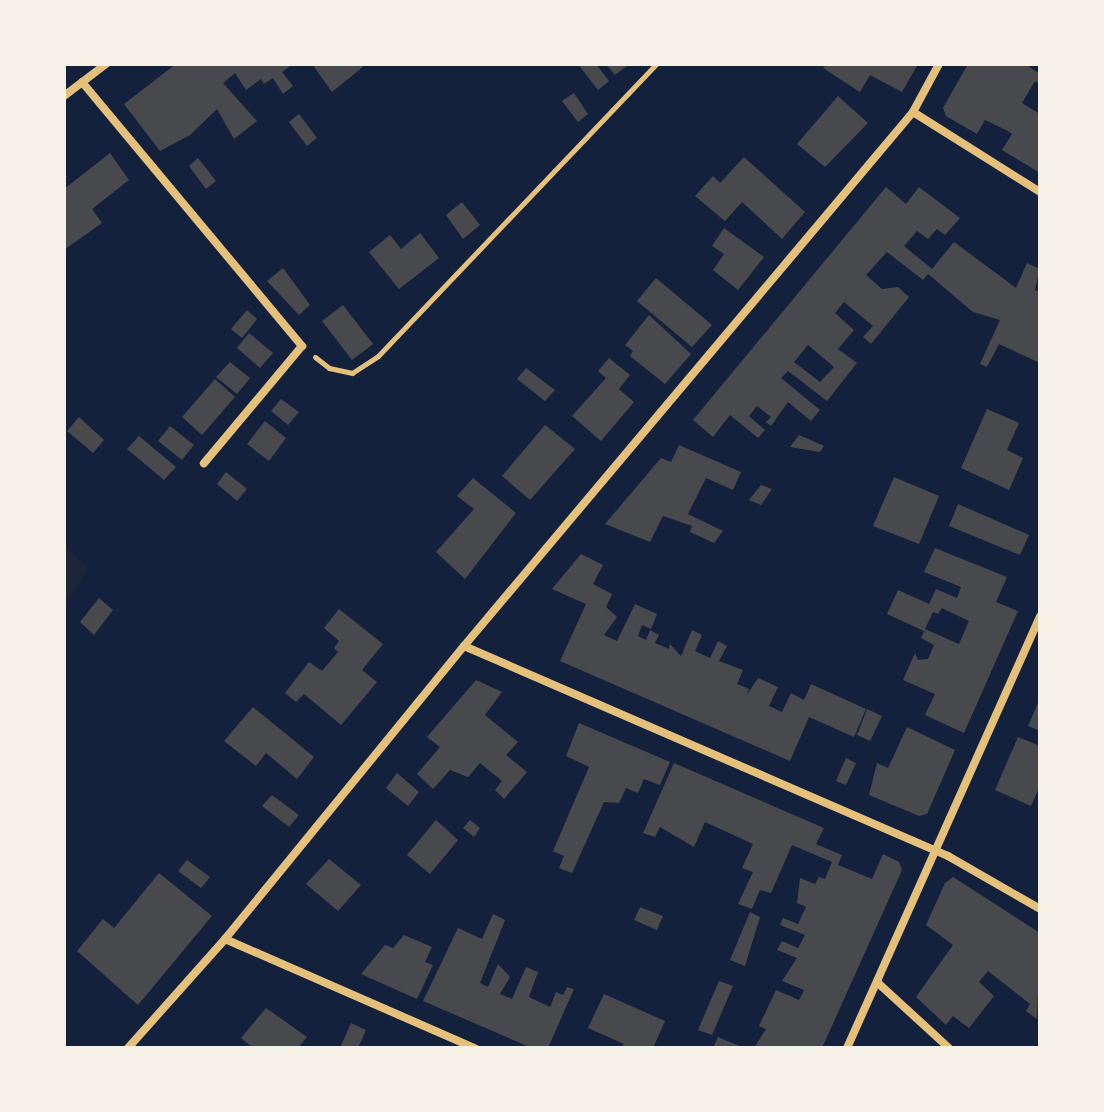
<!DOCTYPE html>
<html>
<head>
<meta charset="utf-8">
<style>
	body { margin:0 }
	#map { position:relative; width:1104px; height:1112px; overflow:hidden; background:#14213d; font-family:Georgia,serif }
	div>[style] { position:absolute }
	.green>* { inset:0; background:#1d2539 }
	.building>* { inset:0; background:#48494c }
	.path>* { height:5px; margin:-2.5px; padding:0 2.5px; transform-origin:2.5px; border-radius:2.5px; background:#e5c07b }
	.minor>* { height:8px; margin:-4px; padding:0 4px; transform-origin:4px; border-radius:4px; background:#e5c07b }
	span { translate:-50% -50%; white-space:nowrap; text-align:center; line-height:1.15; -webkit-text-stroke:6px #f6f1e7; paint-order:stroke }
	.frame { position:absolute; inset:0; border:66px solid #f6f1e7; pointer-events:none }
</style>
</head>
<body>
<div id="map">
	<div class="green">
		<div style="clip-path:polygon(64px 545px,89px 569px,64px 605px)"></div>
	</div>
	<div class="building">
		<div style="clip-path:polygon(176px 64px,293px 64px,282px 72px,293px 86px,283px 94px,273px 78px,264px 84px,261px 79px,246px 90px,235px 73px,223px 83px,257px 121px,234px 139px,217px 109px,190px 135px,160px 151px,124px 104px)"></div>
		<div style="clip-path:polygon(312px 64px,362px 64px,364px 66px,332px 92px)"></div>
		<div style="clip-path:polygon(578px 64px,596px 64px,609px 81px,598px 90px)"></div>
		<div style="clip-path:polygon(606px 64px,625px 64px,627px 66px,615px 75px)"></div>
		<div style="clip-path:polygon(827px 64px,856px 66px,918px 64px,902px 92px,870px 75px,860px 92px,823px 68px)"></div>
		<div style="clip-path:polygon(968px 64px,1025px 64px,1040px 74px,1040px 84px,1035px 81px,1022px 103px,1040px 114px,1040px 173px,1002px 150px,1012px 134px,1008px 131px,985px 120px,977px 134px,946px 116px,943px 108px)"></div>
		<div style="clip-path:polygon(574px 93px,588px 114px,578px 122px,562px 101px)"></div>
		<div style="clip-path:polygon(838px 96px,868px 123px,825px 167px,797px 144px)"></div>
		<div style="clip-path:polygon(299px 114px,317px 138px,307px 146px,289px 122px)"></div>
		<div style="clip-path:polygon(110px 153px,129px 180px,92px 209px,102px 223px,64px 250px,64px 189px)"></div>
		<div style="clip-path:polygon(744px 157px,805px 212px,782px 239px,742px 202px,725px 221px,695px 196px,713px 176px,720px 183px)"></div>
		<div style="clip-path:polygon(198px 158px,216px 181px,206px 189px,189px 166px)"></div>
		<div style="clip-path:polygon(evenodd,886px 187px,906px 204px,919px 187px,960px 218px,945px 235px,937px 229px,928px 239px,917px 231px,904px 246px,932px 269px,954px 242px,1016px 288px,1027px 263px,1040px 269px,1035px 290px,1040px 292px,1040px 363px,999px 344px,987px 367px,980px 364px,1000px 320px,973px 312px,928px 274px,923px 280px,887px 252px,866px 275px,882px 289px,898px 287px,909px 297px,871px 344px,863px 337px,873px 326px,844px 302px,835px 313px,854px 330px,838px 349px,857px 363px,827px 401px,788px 371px,781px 378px,820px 410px,811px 421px,788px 402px,771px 426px,766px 422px,771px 417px,757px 406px,749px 416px,765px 430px,758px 438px,730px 415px,713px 437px,693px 420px,886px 187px,808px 345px,834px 367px,820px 382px,794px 362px,808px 345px)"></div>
		<div style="clip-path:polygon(462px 202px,480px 225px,463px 239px,446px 215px)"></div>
		<div style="clip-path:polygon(724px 228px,764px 257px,738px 290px,713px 270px,724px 254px,712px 246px)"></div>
		<div style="clip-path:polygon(420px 233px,439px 258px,399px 289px,369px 252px,390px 235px,401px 249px)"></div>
		<div style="clip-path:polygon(283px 268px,310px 305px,299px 315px,267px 281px)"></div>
		<div style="clip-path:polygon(656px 278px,712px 325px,692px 347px,637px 301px)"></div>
		<div style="clip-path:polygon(343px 305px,373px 344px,352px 360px,322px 321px)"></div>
		<div style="clip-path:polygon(247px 310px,257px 319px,242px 338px,231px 329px)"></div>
		<div style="clip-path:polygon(649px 315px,691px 354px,665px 384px,630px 356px,633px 351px,625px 345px)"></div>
		<div style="clip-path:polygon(249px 333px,273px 353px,260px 368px,237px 348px)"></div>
		<div style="clip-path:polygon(609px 358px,630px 375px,619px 389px,634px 402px,601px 441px,572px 416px,606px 378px,598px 371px)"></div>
		<div style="clip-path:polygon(230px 362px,250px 378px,237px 394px,216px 377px)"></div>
		<div style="clip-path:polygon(526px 368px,555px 390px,545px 401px,517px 379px)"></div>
		<div style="clip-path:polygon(215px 379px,235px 397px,202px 435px,182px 417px)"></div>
		<div style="clip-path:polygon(281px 399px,299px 412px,288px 425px,271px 411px)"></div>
		<div style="clip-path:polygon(987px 409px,1019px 423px,1007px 450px,1023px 458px,1009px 490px,961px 468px)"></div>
		<div style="clip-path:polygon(79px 417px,104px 440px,93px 453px,67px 431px)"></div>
		<div style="clip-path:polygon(265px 421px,286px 438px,269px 461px,247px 444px)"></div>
		<div style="clip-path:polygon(545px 425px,575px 449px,530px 500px,502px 476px)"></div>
		<div style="clip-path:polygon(170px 426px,194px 445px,182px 460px,158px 441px)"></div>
		<div style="clip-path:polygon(799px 435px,824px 446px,820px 452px,790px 447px)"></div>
		<div style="clip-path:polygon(139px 436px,176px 467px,164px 480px,127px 449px)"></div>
		<div style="clip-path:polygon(679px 445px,741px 472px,733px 490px,706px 478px,688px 514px,723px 531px,714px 543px,690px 532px,692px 526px,663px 516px,650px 542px,605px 524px,661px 458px,671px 462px)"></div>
		<div style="clip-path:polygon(226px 472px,247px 489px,237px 501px,217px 484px)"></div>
		<div style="clip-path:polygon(894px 477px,939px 496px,919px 544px,873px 526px)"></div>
		<div style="clip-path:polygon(473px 478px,516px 513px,465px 579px,436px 552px,474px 509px,457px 496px)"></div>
		<div style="clip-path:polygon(761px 485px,772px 489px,761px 505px,749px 500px)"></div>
		<div style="clip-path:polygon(958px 504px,1029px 535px,1020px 555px,949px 526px)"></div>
		<div style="clip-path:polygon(935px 548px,1007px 577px,996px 602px,1018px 611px,964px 733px,925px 715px,935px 694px,903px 680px,915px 653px,918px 660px,928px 659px,934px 645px,921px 638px,925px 629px,959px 644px,969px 621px,942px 608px,938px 614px,933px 612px,924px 631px,887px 614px,898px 590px,929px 604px,936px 589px,957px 598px,961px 587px,924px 572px)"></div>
		<div style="clip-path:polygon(581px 554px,603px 565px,593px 584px,612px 594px,606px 607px,617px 617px,604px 635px,617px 641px,635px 604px,657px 614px,651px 629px,642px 625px,638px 636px,646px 640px,650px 630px,659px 635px,655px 643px,669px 649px,670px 644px,681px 656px,692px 630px,702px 635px,695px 651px,710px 658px,718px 641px,727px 646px,719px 661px,743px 670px,737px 684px,749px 689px,746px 696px,758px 678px,778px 687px,769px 706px,782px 712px,791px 693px,804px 700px,811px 684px,866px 709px,854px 737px,809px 717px,790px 761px,560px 661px,586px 604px,552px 589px)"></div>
		<div style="clip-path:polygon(99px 598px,113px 610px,94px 635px,80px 622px)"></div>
		<div style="clip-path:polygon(339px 609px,383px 644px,362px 670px,377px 682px,341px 725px,304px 694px,296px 702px,285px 693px,309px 662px,322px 671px,338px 652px,334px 648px,339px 641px,324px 628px)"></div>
		<div style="clip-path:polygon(476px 680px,502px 692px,485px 715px,518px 742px,506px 755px,527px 772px,504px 799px,495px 790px,502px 781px,480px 763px,468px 777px,450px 770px,433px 789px,417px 774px,440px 747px,427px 737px)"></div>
		<div style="clip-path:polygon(1040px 698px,1040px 731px,1028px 726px)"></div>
		<div style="clip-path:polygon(253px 707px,314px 757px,297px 779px,266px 753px,256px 766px,224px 741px)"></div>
		<div style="clip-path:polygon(867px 709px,882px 716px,870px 741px,857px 735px)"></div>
		<div style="clip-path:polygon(579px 723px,670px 762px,660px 785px,644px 779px,638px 793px,626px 788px,619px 803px,604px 802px,572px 873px,559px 868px,564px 856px,553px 851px,589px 767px,566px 756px)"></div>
		<div style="clip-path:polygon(907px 727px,955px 750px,927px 814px,919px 816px,869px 795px,877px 763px,888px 768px)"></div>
		<div style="clip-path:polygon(1018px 737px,1040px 746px,1040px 786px,1031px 806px,995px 790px)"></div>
		<div style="clip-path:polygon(846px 758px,856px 763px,846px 785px,836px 781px)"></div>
		<div style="clip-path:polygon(674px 763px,824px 828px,816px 844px,842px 855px,838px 865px,872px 879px,883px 854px,899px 862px,902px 870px,822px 1048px,754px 1048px,766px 1029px,759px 1026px,776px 990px,799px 1000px,804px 990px,782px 981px,797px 958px,777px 950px,782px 941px,798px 948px,805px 935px,780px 925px,783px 918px,798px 924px,806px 907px,797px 903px,800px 878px,815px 884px,819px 877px,825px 879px,832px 862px,792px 845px,771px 893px,760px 890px,752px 909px,738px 904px,753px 872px,742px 868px,753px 844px,705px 822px,694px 847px,660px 827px,655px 837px,643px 833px)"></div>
		<div style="clip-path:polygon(397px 773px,419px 792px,408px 806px,386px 788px)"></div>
		<div style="clip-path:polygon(272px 795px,299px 815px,289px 827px,262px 806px)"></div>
		<div style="clip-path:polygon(436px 820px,458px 840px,430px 874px,407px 855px)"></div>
		<div style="clip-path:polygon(470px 820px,480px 828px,474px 837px,463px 828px)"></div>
		<div style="clip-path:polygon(329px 859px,361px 885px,338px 911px,306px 884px)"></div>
		<div style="clip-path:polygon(187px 860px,210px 877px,201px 888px,178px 871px)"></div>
		<div style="clip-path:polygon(159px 873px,212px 916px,138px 1005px,77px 951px,103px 919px,114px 928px)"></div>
		<div style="clip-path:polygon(953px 877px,1040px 933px,1037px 1019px,1026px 1011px,1030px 1004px,988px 971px,979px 982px,994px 996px,969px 1028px,953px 1016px,946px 1025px,916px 997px,953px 945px,926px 925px,945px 883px)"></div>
		<div style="clip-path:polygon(640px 907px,663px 916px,657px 930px,634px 920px)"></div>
		<div style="clip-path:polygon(750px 912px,760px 917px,745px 966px,730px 960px)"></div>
		<div style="clip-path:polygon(493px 914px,505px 920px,480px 983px,488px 987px,498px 964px,510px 977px,500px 994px,512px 999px,526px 967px,538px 972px,529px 997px,550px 1007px,556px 992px,563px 995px,567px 987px,574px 989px,548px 1048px,532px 1048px,423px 1001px,458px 928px,482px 939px)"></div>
		<div style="clip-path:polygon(404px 935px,432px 947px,425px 962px,433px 965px,417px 999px,361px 974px,385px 945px,393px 948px)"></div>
		<div style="clip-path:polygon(719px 981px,733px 986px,712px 1035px,698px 1030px)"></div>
		<div style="clip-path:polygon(604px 994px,665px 1021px,653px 1048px,621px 1048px,624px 1044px,588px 1028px)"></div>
		<div style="clip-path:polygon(266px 1008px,307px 1037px,298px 1048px,253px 1048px,241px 1038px)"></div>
		<div style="clip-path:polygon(351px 1023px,366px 1030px,358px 1048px,340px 1048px)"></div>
		<div style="clip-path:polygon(718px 1037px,744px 1048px,713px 1048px)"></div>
	</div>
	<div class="path">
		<div style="left:315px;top:357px;width:18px;rotate:38deg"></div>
		<div style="left:329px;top:368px;width:24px;rotate:12deg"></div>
		<div style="left:352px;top:373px;width:31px;rotate:-33deg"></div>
		<div style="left:378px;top:356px;width:403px;rotate:-46.4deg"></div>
	</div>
	<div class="minor">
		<div style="left:82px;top:82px;width:344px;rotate:50.2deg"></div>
		<div style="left:302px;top:346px;width:153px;rotate:129.9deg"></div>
		<div style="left:64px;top:96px;width:53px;rotate:-37.3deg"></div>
		<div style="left:913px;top:112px;width:150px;rotate:32.2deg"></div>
		<div style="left:464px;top:646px;width:528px;rotate:23.46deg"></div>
		<div style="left:948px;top:856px;width:106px;rotate:29.9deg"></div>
		<div style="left:225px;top:939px;width:273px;rotate:23.6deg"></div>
		<div style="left:878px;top:983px;width:96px;rotate:42.5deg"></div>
		<div style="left:128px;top:1048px;width:146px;rotate:-48.3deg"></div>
		<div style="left:225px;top:939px;width:378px;rotate:-50.8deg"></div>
		<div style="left:464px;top:646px;width:698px;rotate:-49.94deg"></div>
		<div style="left:913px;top:112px;width:55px;rotate:-61.6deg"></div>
		<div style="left:847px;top:1048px;width:473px;rotate:-65.9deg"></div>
	</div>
	<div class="frame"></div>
</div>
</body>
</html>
